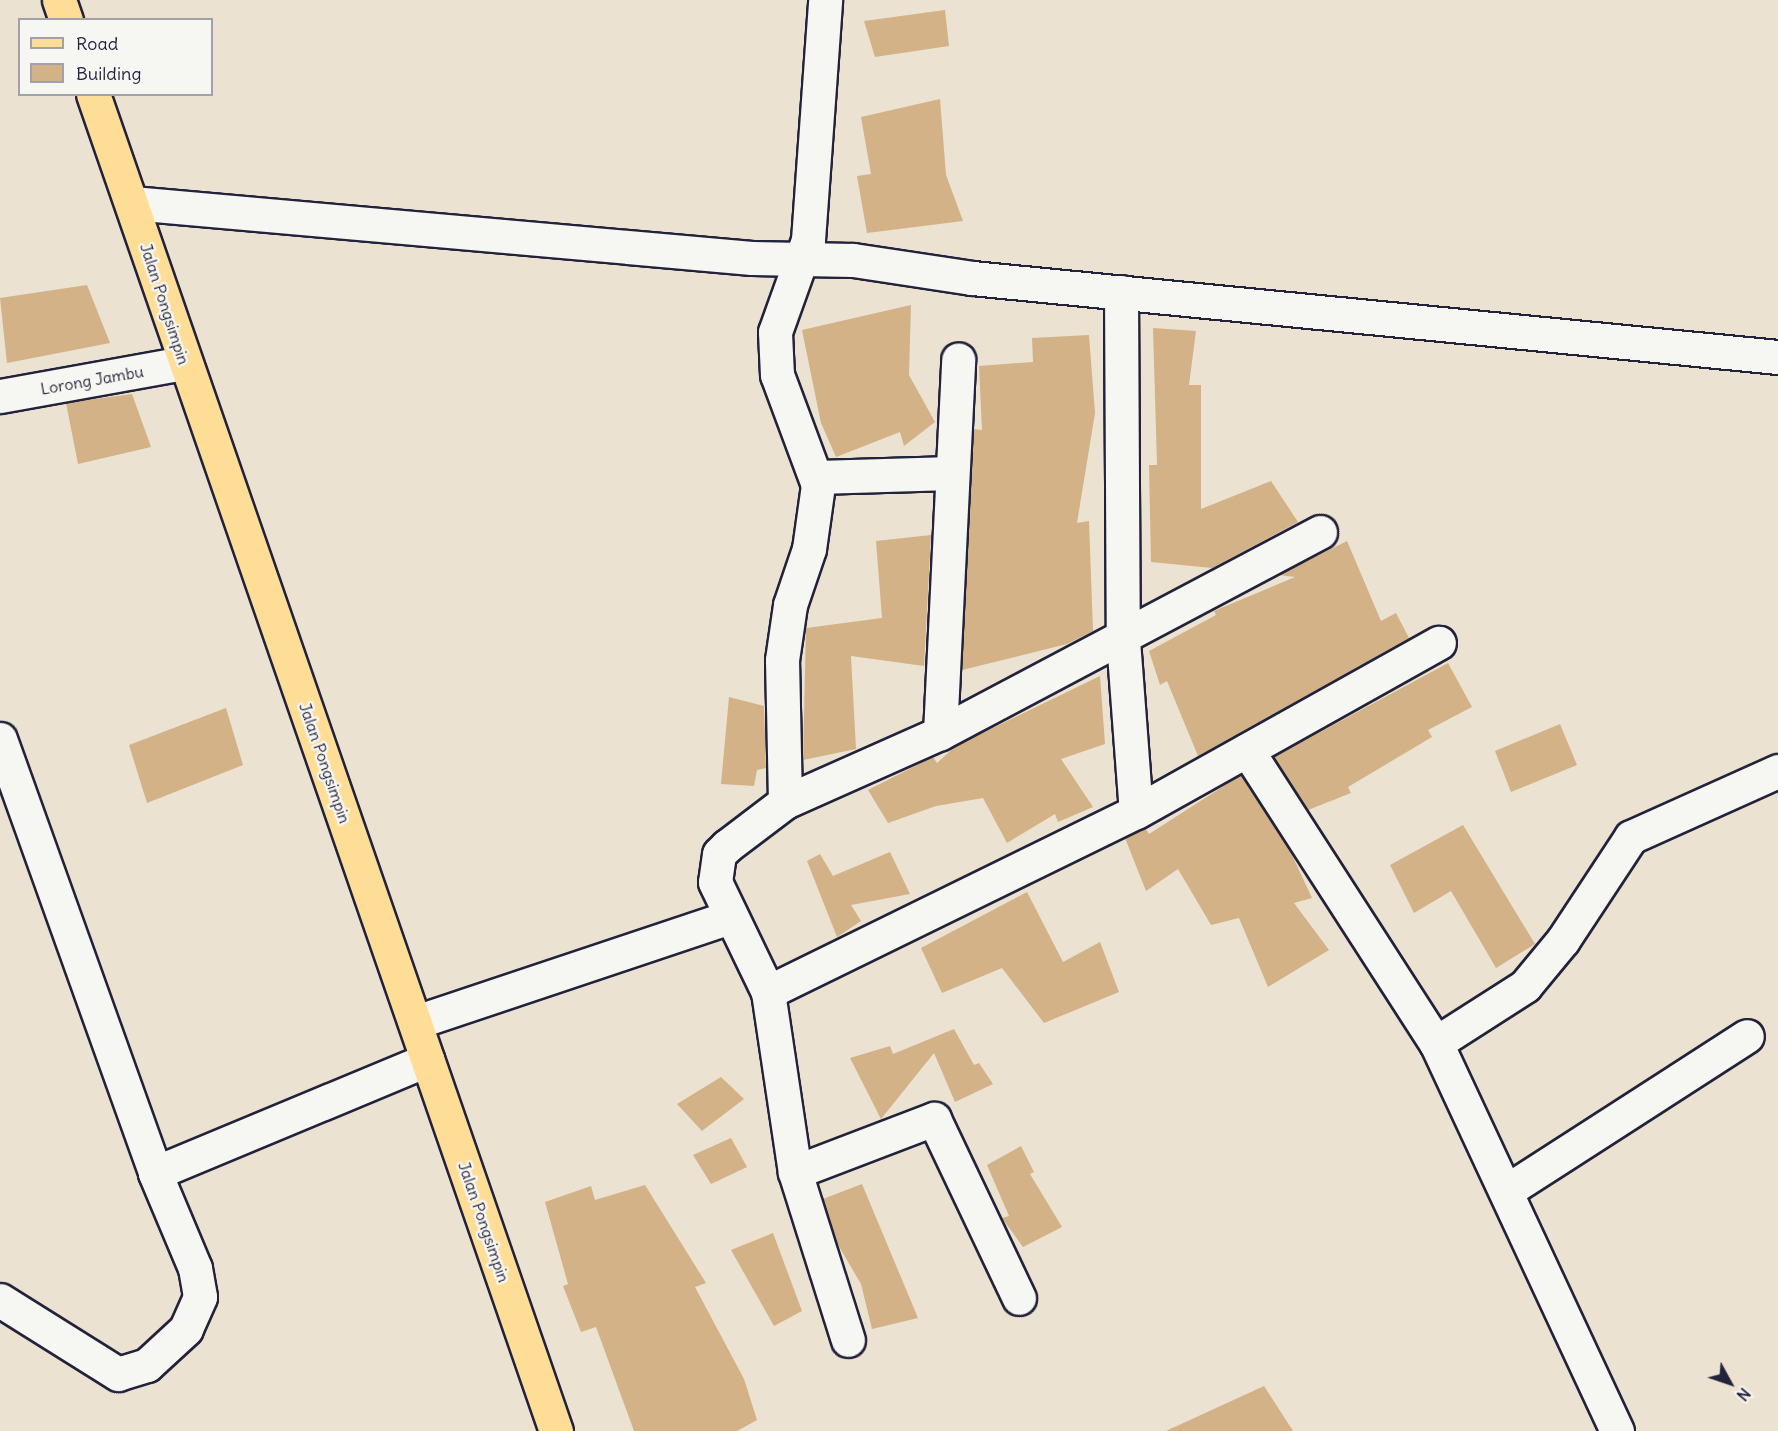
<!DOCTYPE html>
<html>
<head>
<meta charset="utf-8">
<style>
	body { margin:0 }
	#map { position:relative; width:1778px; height:1431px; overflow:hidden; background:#ebe2d2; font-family:Delius,sans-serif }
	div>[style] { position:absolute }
	.building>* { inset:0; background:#d2b286 }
	.roads { filter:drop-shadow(2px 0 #22223b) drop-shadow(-2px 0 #22223b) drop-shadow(0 2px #22223b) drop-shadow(0 -2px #22223b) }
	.minor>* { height:33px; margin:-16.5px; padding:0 16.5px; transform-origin:16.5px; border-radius:16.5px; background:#f6f6f2 }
	.primary>* { height:33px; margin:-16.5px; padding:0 16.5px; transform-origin:16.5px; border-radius:16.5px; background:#fedd96 }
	span { translate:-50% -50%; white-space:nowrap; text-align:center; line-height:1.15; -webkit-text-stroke:5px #f6f6f2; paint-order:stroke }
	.street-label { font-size:16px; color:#22223b }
	.legend { position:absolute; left:18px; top:18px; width:195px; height:78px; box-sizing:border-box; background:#f6f6f2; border:2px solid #a1a1a9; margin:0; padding:8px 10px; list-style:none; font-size:18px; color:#22223b }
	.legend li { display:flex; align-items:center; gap:12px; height:30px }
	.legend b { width:30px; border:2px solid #a1a1a9 }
	.north { position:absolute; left:1700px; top:1353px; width:60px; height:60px; -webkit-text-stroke:4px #f6f6f2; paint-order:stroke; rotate:130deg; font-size:16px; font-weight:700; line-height:24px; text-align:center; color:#22223b }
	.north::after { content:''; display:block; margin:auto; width:21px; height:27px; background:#22223b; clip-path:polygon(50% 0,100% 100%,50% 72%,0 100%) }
</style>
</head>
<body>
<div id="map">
	<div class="building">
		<div style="clip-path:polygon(945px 10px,949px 46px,875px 57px,864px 21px)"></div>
		<div style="clip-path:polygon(940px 99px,946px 175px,963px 221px,867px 233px,857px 176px,871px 174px,861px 117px)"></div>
		<div style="clip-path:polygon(87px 285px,110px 343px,7px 363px,0 298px)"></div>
		<div style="clip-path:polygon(911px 305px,909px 375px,935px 422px,904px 446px,900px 432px,836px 457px,821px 423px,802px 330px)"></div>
		<div style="clip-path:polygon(1153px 328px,1196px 331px,1189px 385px,1201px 385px,1201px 509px,1271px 481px,1298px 522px,1212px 568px,1151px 562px,1149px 465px,1157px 465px)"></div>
		<div style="clip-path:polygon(1089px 335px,1095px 413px,1077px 523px,1089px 521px,1093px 631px,1067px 644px,962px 670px,973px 429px,982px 430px,979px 366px,1033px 362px,1032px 338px)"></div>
		<div style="clip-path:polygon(132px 394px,151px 447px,78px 464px,66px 403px)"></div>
		<div style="clip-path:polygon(931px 535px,924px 666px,851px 656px,856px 749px,803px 760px,806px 628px,882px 618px,876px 541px)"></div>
		<div style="clip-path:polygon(1347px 541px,1381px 621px,1396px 613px,1409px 638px,1198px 756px,1167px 681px,1160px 685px,1149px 651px,1216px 615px,1214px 611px,1295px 577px,1279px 575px)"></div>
		<div style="clip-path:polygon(1448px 663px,1472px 707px,1428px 730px,1432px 737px,1348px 787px,1351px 793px,1308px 810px,1274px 757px)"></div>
		<div style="clip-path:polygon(1100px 676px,1105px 744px,1061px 759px,1093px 807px,1058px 822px,1055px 814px,1007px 843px,983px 798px,936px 806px,888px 823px,868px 790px,933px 757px,937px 763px,956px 746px)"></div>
		<div style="clip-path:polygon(729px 697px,764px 706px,766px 768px,757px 770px,754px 786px,721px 784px)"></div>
		<div style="clip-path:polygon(226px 708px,243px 765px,147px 803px,129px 745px)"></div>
		<div style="clip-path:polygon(1560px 724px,1577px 765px,1511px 792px,1495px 751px)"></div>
		<div style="clip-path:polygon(1241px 775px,1292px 855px,1312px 898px,1294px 903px,1329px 950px,1268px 987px,1239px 918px,1211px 925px,1178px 869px,1146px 891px,1125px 838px,1145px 828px,1149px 834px)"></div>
		<div style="clip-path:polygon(1463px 825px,1535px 944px,1496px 968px,1451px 891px,1414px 913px,1390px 865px)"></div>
		<div style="clip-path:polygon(890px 852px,910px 894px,851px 905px,861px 921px,837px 937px,807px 861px,820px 854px,833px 876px)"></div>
		<div style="clip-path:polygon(1027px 892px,1063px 962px,1100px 942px,1119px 992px,1044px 1023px,1002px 968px,942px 993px,921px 948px)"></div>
		<div style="clip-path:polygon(954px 1029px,974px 1065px,979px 1063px,993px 1084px,955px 1102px,934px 1053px,881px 1119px,850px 1058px,890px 1046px,893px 1054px)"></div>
		<div style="clip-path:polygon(721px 1077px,744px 1099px,702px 1131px,677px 1104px)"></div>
		<div style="clip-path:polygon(731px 1138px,747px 1167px,711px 1184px,693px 1155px)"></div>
		<div style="clip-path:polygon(1021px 1146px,1034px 1172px,1030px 1174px,1062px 1227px,1023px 1247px,1002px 1218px,1009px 1216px,987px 1165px)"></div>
		<div style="clip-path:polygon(862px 1184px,918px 1318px,872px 1329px,861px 1284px,837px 1243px,823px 1199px)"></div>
		<div style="clip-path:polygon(645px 1185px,706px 1283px,695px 1287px,744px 1379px,757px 1420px,737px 1431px,634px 1431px,596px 1327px,581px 1332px,563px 1286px,568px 1284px,545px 1202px,591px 1186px,595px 1200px)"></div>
		<div style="clip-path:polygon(773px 1233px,802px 1311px,774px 1326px,731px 1250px)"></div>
		<div style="clip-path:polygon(1264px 1386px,1293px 1431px,1166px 1431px)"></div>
	</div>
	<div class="roads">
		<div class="minor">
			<div style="left:132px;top:203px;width:622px;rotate:5.07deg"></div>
			<div style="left:752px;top:258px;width:101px;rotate:1.1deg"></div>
			<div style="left:853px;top:260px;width:120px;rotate:8.6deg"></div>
			<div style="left:972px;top:278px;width:810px;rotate:5.6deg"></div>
			<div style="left:1121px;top:292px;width:348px;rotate:89.7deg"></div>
			<div style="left:1123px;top:640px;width:172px;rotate:85.7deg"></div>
			<div style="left:0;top:396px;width:187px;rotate:-10.2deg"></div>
			<div style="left:817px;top:477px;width:135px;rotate:-1.7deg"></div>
			<div style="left:1320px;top:532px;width:430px;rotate:152.1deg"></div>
			<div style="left:940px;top:733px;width:170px;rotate:156deg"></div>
			<div style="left:785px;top:802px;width:73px;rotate:142.8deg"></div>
			<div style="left:727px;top:846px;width:11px;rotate:135deg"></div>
			<div style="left:719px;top:854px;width:28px;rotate:98deg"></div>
			<div style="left:715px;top:882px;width:122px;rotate:64.3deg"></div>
			<div style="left:768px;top:992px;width:410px;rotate:-26.1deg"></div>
			<div style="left:1136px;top:812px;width:347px;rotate:-29.2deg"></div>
			<div style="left:940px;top:733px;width:374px;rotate:-87.2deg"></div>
			<div style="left:0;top:739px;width:461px;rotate:70.3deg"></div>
			<div style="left:155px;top:1173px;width:103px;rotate:67.2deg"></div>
			<div style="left:195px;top:1268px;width:29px;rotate:80deg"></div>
			<div style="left:200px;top:1297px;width:35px;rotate:114deg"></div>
			<div style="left:186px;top:1329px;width:53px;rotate:137.3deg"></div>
			<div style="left:147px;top:1365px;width:30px;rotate:163deg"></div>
			<div style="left:118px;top:1374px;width:139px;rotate:-147.9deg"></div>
			<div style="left:1247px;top:750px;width:349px;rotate:57.2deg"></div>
			<div style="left:785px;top:802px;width:142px;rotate:-91.2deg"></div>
			<div style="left:782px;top:660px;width:56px;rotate:-81.7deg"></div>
			<div style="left:790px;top:605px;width:59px;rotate:-71.3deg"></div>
			<div style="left:809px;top:549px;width:65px;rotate:-82deg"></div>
			<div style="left:818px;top:485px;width:117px;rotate:-110.4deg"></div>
			<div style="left:777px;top:375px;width:43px;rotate:-92.7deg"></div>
			<div style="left:775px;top:332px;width:98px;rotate:-70.3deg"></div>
			<div style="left:808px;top:240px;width:241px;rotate:-85.9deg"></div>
			<div style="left:768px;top:992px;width:182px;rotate:81.5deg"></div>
			<div style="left:795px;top:1172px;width:149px;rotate:-20.9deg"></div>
			<div style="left:934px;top:1119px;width:198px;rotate:64.6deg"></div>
			<div style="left:416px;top:1022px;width:330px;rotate:-18.5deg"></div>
			<div style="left:795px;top:1172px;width:176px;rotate:72.5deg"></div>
			<div style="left:155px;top:1173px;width:295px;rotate:-22.6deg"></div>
			<div style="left:1508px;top:1190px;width:284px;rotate:-32.8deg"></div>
			<div style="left:1617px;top:1431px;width:428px;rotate:-115deg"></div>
			<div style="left:1436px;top:1043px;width:106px;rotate:-32.6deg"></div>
			<div style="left:1525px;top:986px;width:60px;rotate:-50.4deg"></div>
			<div style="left:1563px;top:940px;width:123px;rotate:-56.6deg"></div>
			<div style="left:1631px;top:837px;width:161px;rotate:-24.2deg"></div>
		</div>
		<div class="primary">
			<div style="left:59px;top:0;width:21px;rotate:71deg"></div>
			<div style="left:93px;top:94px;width:1415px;rotate:70.9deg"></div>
		</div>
	</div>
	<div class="street-label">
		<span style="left:165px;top:304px;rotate:72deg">Jalan Pongsimpin</span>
		<span style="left:92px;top:380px;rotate:-10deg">Lorong Jambu</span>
		<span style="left:325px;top:763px;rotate:71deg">Jalan Pongsimpin</span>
		<span style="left:484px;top:1222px;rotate:71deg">Jalan Pongsimpin</span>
	</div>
	<ul class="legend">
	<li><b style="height:8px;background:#fedd96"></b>Road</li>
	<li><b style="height:16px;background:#d2b286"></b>Building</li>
	</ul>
	<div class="north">N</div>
</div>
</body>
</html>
